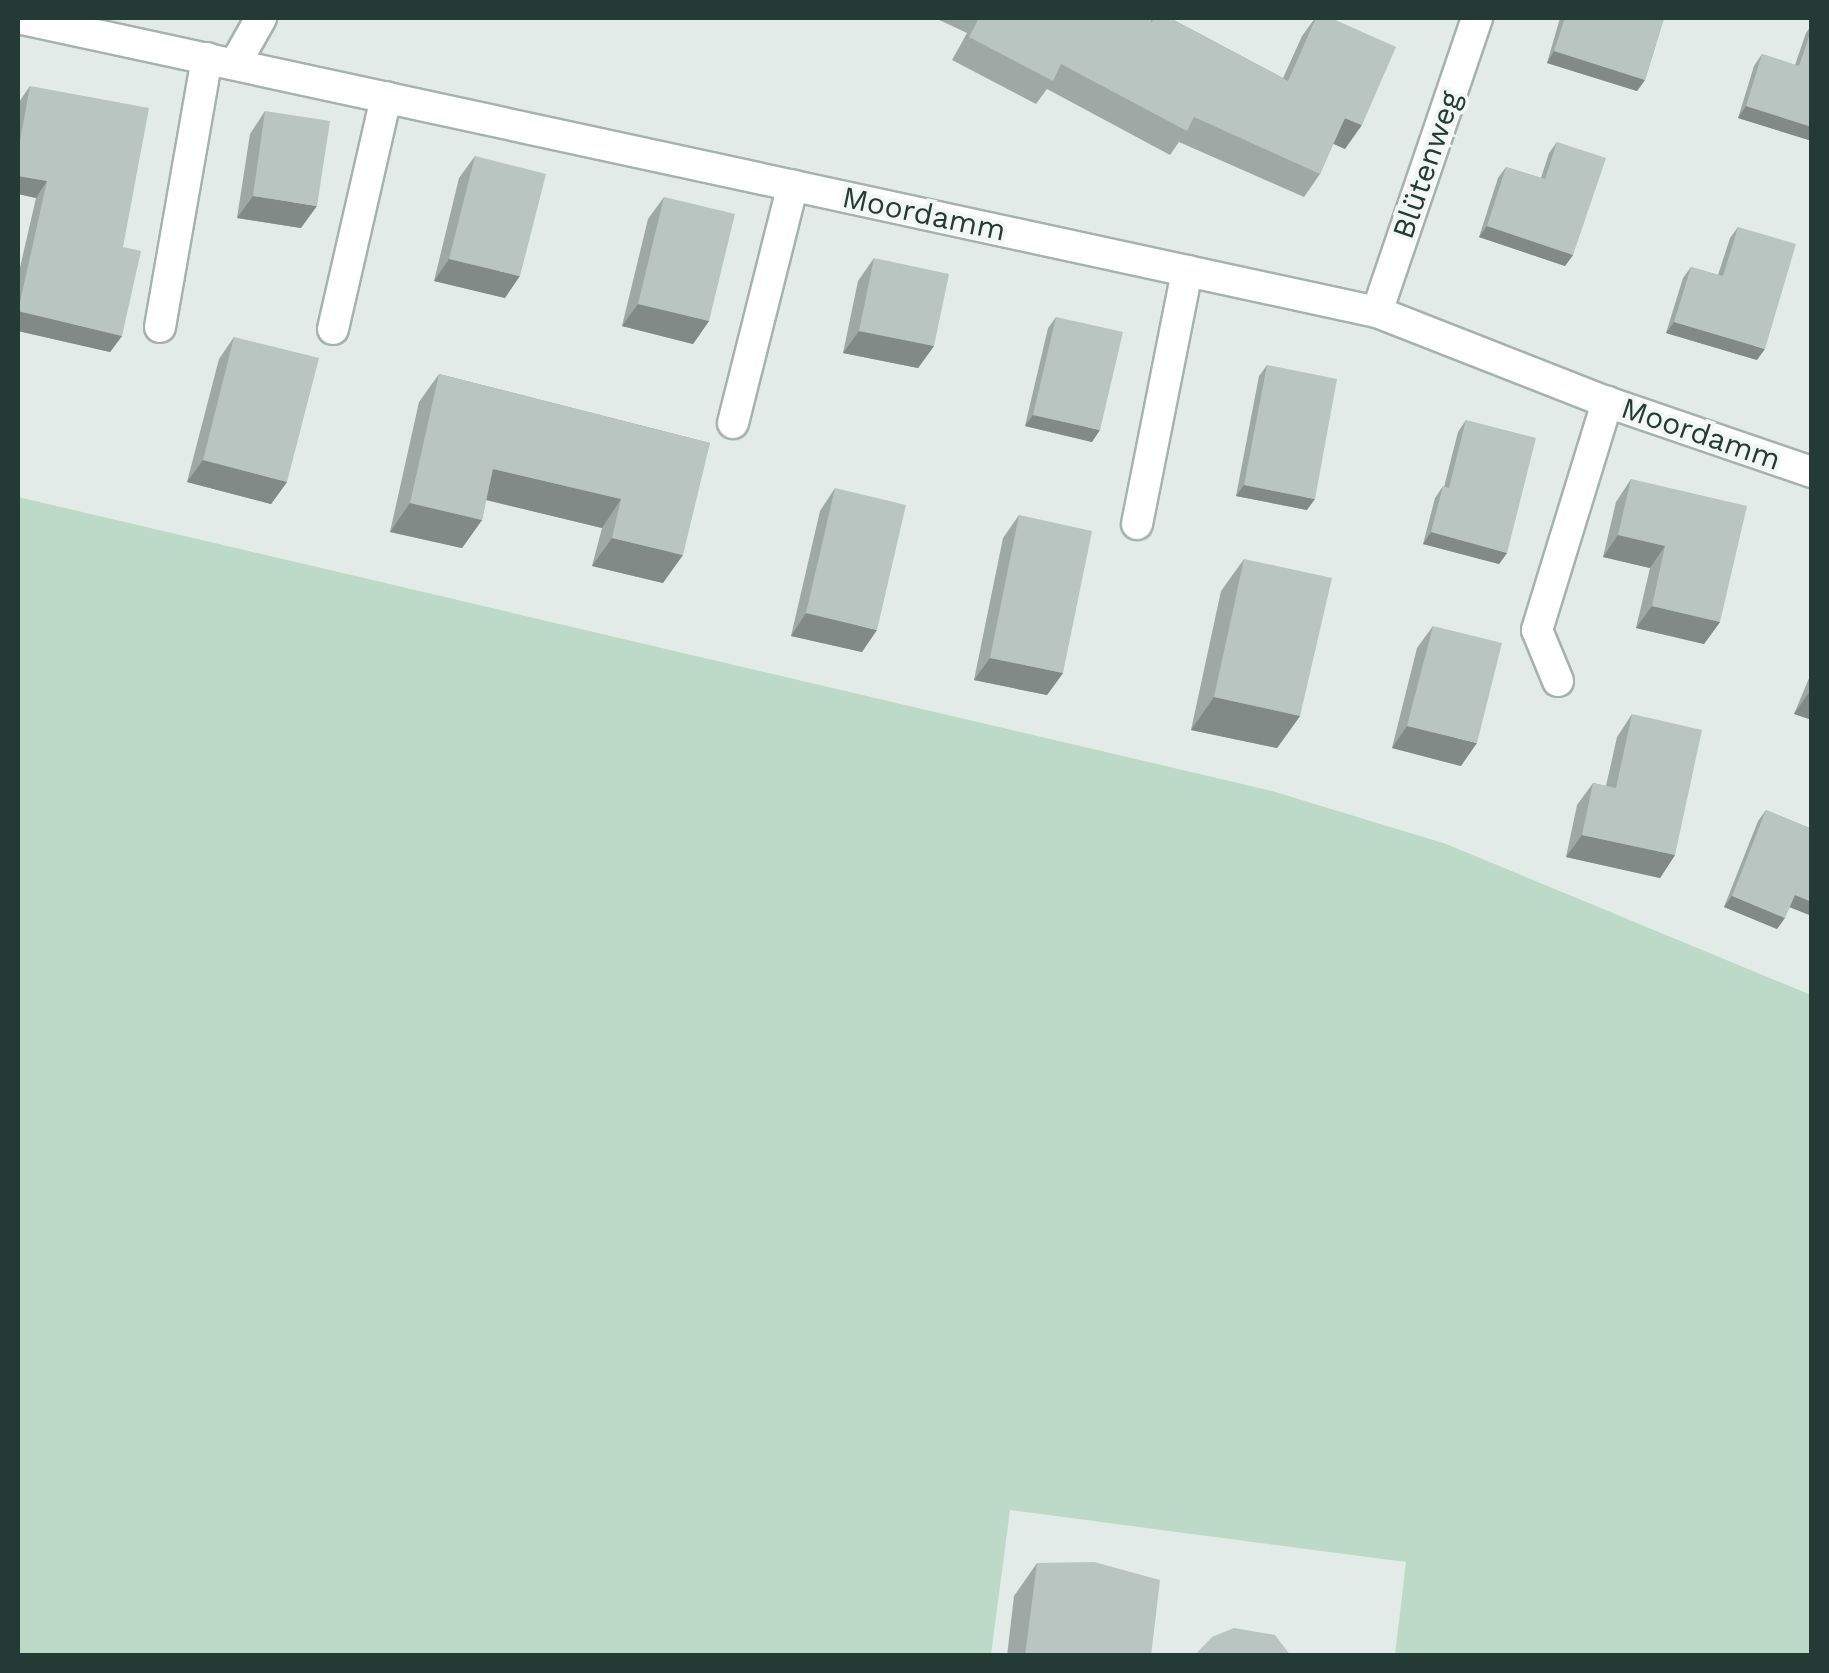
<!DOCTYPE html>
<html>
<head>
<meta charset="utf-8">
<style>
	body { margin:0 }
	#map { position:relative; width:1829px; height:1673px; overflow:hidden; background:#e2ebe7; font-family:"Work Sans",sans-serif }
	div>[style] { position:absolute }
	.green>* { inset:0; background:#bdd9c7 }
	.roads { filter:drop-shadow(2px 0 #a5b2ae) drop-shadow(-2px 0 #a5b2ae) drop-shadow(0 2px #a5b2ae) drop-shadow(0 -2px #a5b2ae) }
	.minor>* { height:30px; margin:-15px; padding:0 15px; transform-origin:15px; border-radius:15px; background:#fff }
	.wall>* { inset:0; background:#9ea9a5 }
	.shaded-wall>* { inset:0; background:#818a86 }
	.building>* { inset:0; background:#b8c5c0 }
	span { translate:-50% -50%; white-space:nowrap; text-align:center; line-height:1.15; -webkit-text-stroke:8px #f2f7f5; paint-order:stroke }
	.street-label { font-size:30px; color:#243a35 }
	.frame { position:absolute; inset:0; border:20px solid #243a35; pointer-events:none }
</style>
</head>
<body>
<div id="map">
	<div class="green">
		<div style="clip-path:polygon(18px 497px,1272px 791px,1446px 844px,1811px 995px,1811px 1655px,1395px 1655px,1406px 1562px,1010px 1510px,991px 1655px,18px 1655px)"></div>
	</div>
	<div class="roads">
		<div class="minor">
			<div style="left:18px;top:18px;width:1390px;rotate:12.21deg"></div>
			<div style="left:1377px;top:312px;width:247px;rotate:21.4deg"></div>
			<div style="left:1607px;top:402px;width:217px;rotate:18.9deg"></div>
			<div style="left:235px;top:64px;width:53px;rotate:-60.5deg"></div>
			<div style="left:1377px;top:312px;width:311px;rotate:-71.2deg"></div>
			<div style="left:160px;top:327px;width:273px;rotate:-80.1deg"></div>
			<div style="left:333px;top:329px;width:238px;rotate:-77.1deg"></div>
			<div style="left:733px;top:423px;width:245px;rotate:-75.9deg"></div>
			<div style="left:1137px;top:524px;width:258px;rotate:-78.8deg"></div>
			<div style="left:1558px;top:681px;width:55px;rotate:-112.4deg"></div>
			<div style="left:1537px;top:630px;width:239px;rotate:-72.9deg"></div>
		</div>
	</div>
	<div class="wall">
		<div style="clip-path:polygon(935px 18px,1144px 18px,1150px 21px,1153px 18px,1170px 18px,1283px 78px,1302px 36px,1315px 18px,1331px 18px,1345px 149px,1333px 144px,1320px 174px,1304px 197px,1179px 142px,1170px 155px,1047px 89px,1036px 104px,952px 60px,967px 33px)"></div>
		<div style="clip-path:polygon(1560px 18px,1664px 18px,1645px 80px,1637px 91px,1547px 63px)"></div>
		<div style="clip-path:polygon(1812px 24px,1812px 141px,1738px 118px,1754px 66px,1762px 54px,1795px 65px,1806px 33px)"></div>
		<div style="clip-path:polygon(30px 86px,123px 247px,122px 336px,110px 352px,18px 331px,18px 276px,36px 198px,18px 194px,18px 108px,19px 102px)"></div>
		<div style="clip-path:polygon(265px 111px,301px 228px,237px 218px,250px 134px)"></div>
		<div style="clip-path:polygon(1557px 142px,1573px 255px,1565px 266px,1479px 237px,1498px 178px,1506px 167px,1541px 178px,1549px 153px)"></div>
		<div style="clip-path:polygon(475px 156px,505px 298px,434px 281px,459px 178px)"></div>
		<div style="clip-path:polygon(664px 197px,709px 321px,693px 344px,622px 326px,648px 219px)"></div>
		<div style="clip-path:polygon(1738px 227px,1757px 360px,1666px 333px,1683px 278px,1691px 267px,1718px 275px,1730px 238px)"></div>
		<div style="clip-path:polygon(874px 258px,934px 346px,918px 368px,843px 353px,858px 281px)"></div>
		<div style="clip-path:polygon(1056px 317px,1092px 442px,1025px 426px,1048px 328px)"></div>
		<div style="clip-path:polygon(234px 337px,287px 482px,271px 504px,187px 482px,219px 359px)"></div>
		<div style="clip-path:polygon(1267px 365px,1307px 510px,1236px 496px,1259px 376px)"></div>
		<div style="clip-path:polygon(439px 374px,710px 443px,663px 583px,592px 566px,602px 528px,486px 500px,482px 520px,462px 548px,390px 532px,419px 402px)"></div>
		<div style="clip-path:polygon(1466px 420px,1507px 553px,1499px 564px,1423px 544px,1435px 498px,1443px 486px,1444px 487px,1458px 432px)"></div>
		<div style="clip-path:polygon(1631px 479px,1720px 622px,1704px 644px,1636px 628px,1650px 568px,1603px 557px,1616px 502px)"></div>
		<div style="clip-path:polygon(835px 488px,862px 652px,791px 636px,820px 511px)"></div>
		<div style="clip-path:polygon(1019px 515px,1063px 673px,1047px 695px,974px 680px,1003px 538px)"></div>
		<div style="clip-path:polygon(1244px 559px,1300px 716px,1277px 748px,1191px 730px,1221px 591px)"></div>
		<div style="clip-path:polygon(1433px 626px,1461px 766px,1392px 748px,1417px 648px)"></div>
		<div style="clip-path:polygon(1812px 671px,1812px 720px,1794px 714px)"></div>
		<div style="clip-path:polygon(1632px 714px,1675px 855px,1660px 878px,1566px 857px,1577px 805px,1593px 783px,1606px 786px,1617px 737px)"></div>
		<div style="clip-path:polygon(1766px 810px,1812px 829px,1812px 916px,1789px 907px,1777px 929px,1724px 907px,1758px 821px)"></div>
		<div style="clip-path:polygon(1037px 1563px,1151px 1656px,1007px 1656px,1014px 1596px)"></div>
	</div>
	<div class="shaded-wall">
		<div style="clip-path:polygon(1554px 51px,1645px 80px,1637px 91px,1547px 63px)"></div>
		<div style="clip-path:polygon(1746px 106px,1812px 127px,1812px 141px,1738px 118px)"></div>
		<div style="clip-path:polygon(1345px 118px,1362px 125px,1345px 149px,1328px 141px)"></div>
		<div style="clip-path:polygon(18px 176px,47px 181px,36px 198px,18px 194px)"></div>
		<div style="clip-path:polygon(253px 196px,317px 206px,301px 228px,237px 218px)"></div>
		<div style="clip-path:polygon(1487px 226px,1573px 255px,1565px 266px,1479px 237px)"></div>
		<div style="clip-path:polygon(449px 259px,520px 276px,505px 298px,434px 281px)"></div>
		<div style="clip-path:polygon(638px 304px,709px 321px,693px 344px,622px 326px)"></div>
		<div style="clip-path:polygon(18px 311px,122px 336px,110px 352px,18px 331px)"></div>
		<div style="clip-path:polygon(1674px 322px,1765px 349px,1757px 360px,1666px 333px)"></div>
		<div style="clip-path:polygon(859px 331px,934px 346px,918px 368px,843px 353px)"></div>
		<div style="clip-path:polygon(1033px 415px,1100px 430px,1092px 442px,1025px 426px)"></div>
		<div style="clip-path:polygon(203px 460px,287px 482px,271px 504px,187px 482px)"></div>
		<div style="clip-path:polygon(493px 469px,621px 499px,602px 528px,474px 497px)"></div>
		<div style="clip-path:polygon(1244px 485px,1315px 499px,1307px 510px,1236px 496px)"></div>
		<div style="clip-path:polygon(410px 503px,482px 520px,462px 548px,390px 532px)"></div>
		<div style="clip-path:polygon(1431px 532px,1507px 553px,1499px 564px,1423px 544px)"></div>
		<div style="clip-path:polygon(1618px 535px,1665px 546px,1650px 568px,1603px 557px)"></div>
		<div style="clip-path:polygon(612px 538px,683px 555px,663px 583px,592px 566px)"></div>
		<div style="clip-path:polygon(1652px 606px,1720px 622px,1704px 644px,1636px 628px)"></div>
		<div style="clip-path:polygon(806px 613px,877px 630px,862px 652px,791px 636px)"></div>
		<div style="clip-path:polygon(990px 658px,1063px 673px,1047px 695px,974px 680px)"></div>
		<div style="clip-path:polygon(1810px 691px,1812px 692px,1812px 720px,1794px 714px)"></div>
		<div style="clip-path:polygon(1214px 697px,1300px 716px,1277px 748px,1191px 730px)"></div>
		<div style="clip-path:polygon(1407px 726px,1477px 743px,1461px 766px,1392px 748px)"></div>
		<div style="clip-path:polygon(1582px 835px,1675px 855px,1660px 878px,1566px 857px)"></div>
		<div style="clip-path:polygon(1795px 895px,1812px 902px,1812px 916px,1787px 906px)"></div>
		<div style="clip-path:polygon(1732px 896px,1785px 918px,1777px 929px,1724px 907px)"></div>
	</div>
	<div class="building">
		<div style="clip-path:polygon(979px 18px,1144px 18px,1152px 22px,1154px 18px,1170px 18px,1288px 81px,1316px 18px,1331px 18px,1396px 47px,1362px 125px,1345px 118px,1320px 174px,1194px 117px,1187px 131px,1061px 64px,1053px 81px,969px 37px)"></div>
		<div style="clip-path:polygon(1565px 18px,1664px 18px,1645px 80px,1554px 51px)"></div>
		<div style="clip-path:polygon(1812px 28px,1812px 127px,1746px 106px,1762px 54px,1799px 66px)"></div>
		<div style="clip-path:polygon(30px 86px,149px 108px,123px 247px,141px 251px,122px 336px,18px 311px,47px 181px,18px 176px,18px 152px)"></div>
		<div style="clip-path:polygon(265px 111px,330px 121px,317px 206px,253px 196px)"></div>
		<div style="clip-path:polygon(1557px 142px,1606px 158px,1573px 255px,1487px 226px,1506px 167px,1545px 179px)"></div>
		<div style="clip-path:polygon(475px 156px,546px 174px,520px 276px,449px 259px)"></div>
		<div style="clip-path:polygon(664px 197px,735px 214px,709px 321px,638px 304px)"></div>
		<div style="clip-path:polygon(1738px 227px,1796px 244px,1765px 349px,1674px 322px,1691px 267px,1723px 276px)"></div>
		<div style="clip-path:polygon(874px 258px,949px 274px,934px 346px,859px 331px)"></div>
		<div style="clip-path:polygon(1056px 317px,1123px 332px,1100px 430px,1033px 415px)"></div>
		<div style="clip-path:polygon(234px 337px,319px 358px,287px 482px,203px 460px)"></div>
		<div style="clip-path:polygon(1267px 365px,1337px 379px,1315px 499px,1244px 485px)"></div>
		<div style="clip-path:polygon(439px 374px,710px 443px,683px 555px,612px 538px,621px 499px,493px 469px,482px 520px,410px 503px)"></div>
		<div style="clip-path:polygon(1466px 420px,1536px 438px,1507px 553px,1431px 532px,1443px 486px,1449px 488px)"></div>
		<div style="clip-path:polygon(1631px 479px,1747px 506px,1720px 622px,1652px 606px,1665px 546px,1618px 535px)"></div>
		<div style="clip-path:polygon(835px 488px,906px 505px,877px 630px,806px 613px)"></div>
		<div style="clip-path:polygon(1019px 515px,1092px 531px,1063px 673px,990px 658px)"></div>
		<div style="clip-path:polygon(1244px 559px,1332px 578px,1300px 716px,1214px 697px)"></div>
		<div style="clip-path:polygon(1433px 626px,1502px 643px,1477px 743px,1407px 726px)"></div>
		<div style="clip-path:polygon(1632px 714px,1702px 730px,1675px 855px,1582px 835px,1593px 783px,1616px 788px)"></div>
		<div style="clip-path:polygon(1766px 810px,1812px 829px,1812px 902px,1795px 895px,1785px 918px,1732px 896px)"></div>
		<div style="clip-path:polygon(1094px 1562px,1160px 1580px,1151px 1656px,1025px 1656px,1037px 1563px)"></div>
		<div style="clip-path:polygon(1234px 1628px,1275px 1635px,1291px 1656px,1194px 1656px,1212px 1637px)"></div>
	</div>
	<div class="street-label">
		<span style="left:1427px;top:165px;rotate:-71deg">Blütenweg</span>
		<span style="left:924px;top:214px;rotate:12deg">Moordamm</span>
		<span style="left:1701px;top:434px;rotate:19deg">Moordamm</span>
	</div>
	<div class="frame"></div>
</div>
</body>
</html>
